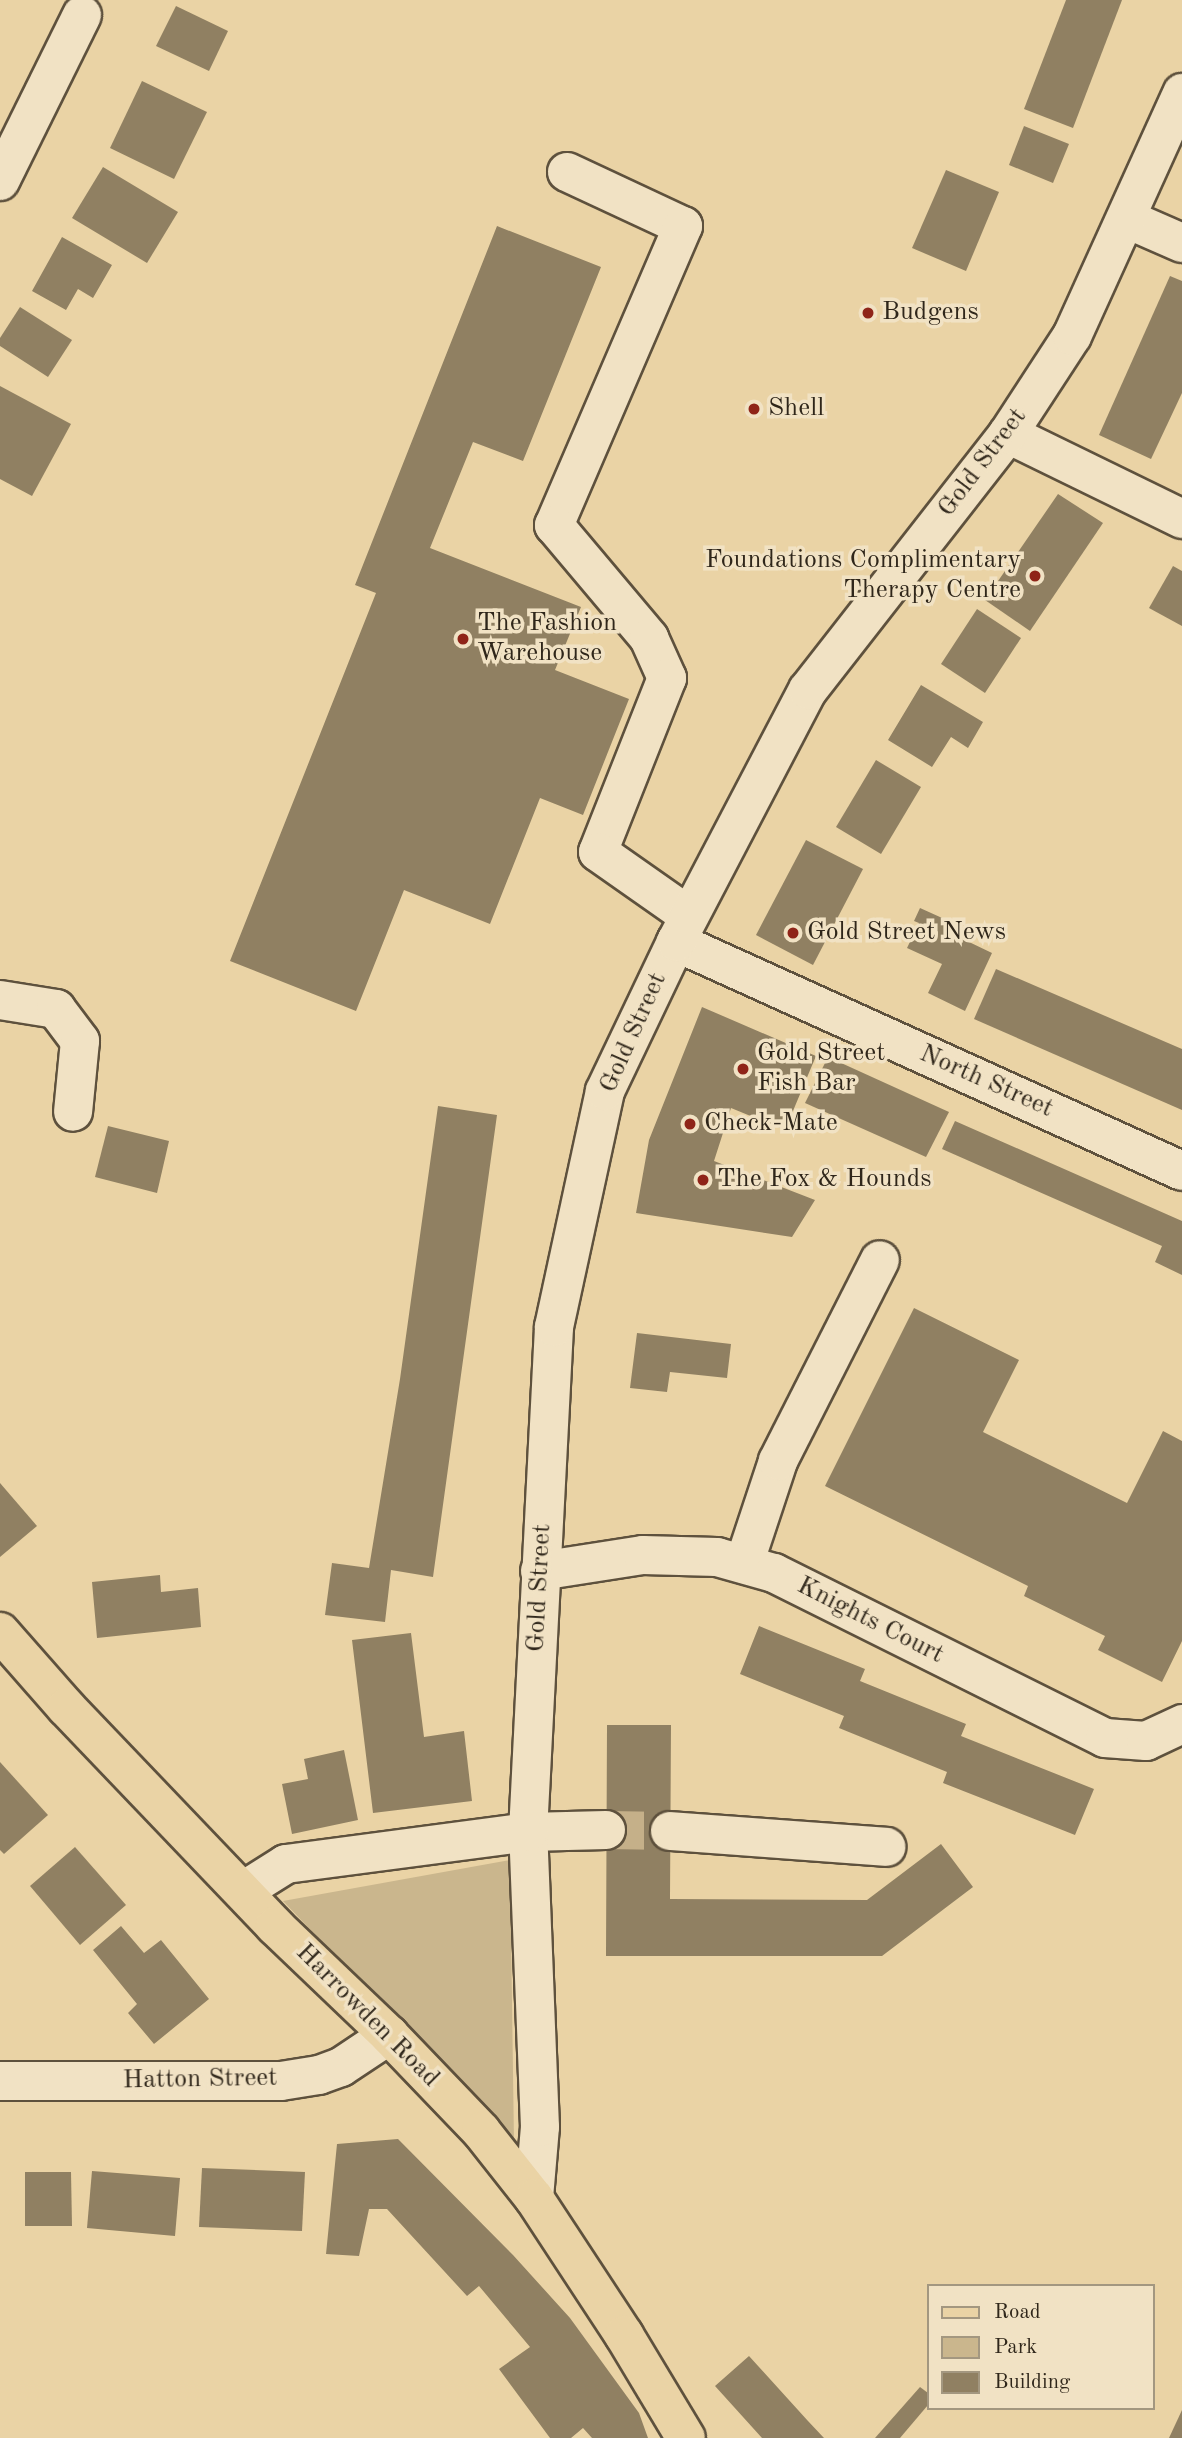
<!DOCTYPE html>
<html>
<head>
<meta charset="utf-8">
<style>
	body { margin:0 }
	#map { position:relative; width:1182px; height:2438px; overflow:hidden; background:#ead3a5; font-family:"Old Standard TT",serif }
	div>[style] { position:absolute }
	.green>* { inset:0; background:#cab68d }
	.building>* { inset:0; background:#908062 }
	.minor-tunnel>* { height:38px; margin-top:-19px; transform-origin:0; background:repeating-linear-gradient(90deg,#c5b089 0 38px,transparent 0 57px) }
	.roads { filter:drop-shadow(2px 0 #5e513d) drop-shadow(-2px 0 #5e513d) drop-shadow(0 2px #5e513d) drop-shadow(0 -2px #5e513d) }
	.minor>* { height:38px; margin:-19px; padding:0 19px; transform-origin:19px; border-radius:19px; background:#f1e2c4 }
	.major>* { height:38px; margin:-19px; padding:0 19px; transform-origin:19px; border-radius:19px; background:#ead3a5 }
	.dots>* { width:19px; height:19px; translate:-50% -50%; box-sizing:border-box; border:4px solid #f1e2c4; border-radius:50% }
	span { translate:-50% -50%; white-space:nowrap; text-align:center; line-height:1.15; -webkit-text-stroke:7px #f1e2c4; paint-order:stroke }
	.poi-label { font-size:26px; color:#2f261a }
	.left { translate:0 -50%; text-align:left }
	.right { translate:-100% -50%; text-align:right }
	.street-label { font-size:26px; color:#2f261a }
	.legend { position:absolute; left:927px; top:2284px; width:228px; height:126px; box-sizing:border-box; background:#f1e2c4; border:2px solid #a39780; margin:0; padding:9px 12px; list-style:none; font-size:21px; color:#2f261a }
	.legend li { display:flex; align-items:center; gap:14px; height:35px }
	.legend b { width:35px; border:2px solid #a39780 }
</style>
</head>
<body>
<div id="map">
	<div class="green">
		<div style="clip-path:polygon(510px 1860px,514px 2143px,283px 1901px)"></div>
	</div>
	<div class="building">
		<div style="clip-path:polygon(1066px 0,1122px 0,1073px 128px,1024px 109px)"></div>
		<div style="clip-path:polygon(176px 6px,228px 31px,209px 71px,156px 46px)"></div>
		<div style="clip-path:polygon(142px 81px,207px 112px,174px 179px,110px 148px)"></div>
		<div style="clip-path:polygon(1024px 126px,1069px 144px,1053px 183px,1009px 165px)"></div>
		<div style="clip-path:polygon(103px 167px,178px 212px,147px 263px,72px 218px)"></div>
		<div style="clip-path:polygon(946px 170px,999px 192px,966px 271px,912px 248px)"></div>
		<div style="clip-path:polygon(497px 226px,601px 267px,523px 461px,473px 442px,430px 548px,581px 607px,555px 670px,629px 699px,583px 815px,540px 798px,490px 924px,404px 890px,356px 1011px,230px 961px,376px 593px,355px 585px)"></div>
		<div style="clip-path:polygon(62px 237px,112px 265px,93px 298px,78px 289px,66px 310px,32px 291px)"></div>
		<div style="clip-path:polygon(1170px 276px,1182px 281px,1182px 393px,1151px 459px,1099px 435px)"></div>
		<div style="clip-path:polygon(20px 307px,72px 340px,48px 377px,0 346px,0 338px)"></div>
		<div style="clip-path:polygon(0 386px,71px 424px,32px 496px,0 479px)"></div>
		<div style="clip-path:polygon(1058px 494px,1103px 523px,1030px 631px,985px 600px)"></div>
		<div style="clip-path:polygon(1173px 566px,1182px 571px,1182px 626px,1149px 608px)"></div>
		<div style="clip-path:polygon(977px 609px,1021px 638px,985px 693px,941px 664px)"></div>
		<div style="clip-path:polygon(921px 685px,983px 722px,968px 748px,951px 737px,932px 767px,888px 740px)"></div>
		<div style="clip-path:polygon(876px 760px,921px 787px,881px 854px,836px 827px)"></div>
		<div style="clip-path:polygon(806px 840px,863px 869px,813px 965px,756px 935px)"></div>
		<div style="clip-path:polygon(920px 908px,971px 931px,967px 941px,992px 953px,965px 1011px,928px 993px,942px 964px,907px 948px,919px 923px,914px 921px)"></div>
		<div style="clip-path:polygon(996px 969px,1182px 1049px,1182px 1110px,974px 1019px)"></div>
		<div style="clip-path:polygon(702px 1007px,816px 1056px,785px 1130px,731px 1108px,714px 1161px,815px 1200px,792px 1237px,636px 1213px,649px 1140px)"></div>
		<div style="clip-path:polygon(828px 1057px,949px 1112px,926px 1157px,805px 1103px)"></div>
		<div style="clip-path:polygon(438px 1106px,497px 1115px,433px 1577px,391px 1570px,385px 1622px,325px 1615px,332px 1563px,369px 1568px,400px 1379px)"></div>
		<div style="clip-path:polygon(955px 1121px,1182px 1221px,1182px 1275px,1155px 1262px,1162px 1246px,942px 1149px)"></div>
		<div style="clip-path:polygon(108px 1126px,169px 1141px,157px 1193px,95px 1177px)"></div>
		<div style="clip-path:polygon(914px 1308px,1019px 1360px,983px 1432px,1127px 1503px,1163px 1431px,1182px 1441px,1182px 1641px,1162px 1682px,1098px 1650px,1105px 1636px,1024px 1596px,1028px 1586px,825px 1486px)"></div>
		<div style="clip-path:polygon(637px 1333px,731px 1344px,727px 1378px,670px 1372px,667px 1392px,630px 1388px)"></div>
		<div style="clip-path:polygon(0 1483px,37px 1526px,0 1557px)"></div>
		<div style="clip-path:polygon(160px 1575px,161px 1592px,198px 1588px,201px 1627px,97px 1638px,92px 1582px)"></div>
		<div style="clip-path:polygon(759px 1626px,865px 1669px,860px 1681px,966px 1724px,961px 1736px,1094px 1789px,1075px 1835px,943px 1783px,947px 1772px,839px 1728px,844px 1716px,740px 1674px)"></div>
		<div style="clip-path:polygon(411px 1633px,424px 1737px,464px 1731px,472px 1801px,373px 1813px,352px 1640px)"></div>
		<div style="clip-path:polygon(607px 1725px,671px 1725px,670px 1899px,867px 1900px,941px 1844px,973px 1887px,882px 1956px,606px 1956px)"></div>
		<div style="clip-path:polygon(344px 1750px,358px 1820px,292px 1834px,282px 1784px,308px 1779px,304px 1759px)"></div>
		<div style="clip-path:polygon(0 1762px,48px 1815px,4px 1854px,0 1850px)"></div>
		<div style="clip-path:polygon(75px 1847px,126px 1905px,80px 1945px,30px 1886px)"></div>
		<div style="clip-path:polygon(121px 1926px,144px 1953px,161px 1940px,209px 1999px,154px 2044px,128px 2013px,137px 2004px,93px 1950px)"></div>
		<div style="clip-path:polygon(398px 2139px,513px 2255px,570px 2318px,639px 2413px,648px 2438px,592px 2438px,583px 2428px,571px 2438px,550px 2438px,499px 2369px,530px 2347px,479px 2286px,467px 2296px,387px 2209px,369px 2209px,359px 2256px,326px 2254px,337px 2144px)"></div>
		<div style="clip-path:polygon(202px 2168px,305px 2172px,302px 2231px,199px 2227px)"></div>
		<div style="clip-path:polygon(92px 2171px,180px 2178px,175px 2236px,87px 2228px)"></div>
		<div style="clip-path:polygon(25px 2172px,71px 2172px,72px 2226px,25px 2226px)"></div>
		<div style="clip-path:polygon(749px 2356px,808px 2421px,824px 2438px,762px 2438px,715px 2386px)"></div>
		<div style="clip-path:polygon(920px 2387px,928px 2393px,928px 2405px,900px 2438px,875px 2438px)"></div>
		<div style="clip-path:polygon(1182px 2410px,1182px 2438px,1169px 2438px)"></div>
	</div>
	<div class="minor-tunnel">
		<div style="left:606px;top:1830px;width:64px;rotate:0.9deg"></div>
	</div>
	<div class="roads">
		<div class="minor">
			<div style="left:567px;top:172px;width:128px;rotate:25deg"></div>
			<div style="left:683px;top:226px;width:326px;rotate:113.3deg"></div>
			<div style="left:554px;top:525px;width:148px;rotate:49.9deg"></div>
			<div style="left:649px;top:638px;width:44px;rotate:65.8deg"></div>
			<div style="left:667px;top:678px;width:187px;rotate:111.6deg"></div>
			<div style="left:598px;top:852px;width:111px;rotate:35.1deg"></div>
			<div style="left:0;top:181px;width:185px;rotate:-63.7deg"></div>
			<div style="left:1127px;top:219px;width:60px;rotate:23.6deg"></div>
			<div style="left:1008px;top:434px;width:194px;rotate:26deg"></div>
			<div style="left:676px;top:942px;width:555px;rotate:24.35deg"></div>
			<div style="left:0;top:1000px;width:57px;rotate:9.1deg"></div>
			<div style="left:56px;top:1009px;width:40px;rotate:53deg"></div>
			<div style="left:80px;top:1041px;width:71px;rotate:95.6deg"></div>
			<div style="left:744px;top:1564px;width:108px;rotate:-71.7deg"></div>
			<div style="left:778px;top:1461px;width:225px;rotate:-63.1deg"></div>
			<div style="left:540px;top:1571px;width:104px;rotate:-8.8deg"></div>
			<div style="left:643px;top:1555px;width:74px;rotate:1.5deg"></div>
			<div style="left:717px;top:1557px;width:59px;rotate:15.7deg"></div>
			<div style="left:774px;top:1573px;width:370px;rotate:26.5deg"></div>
			<div style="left:1105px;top:1738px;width:41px;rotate:4.2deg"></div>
			<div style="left:1146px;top:1741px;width:40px;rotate:-25deg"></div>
			<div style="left:670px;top:1831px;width:217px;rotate:4.2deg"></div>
			<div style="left:243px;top:1891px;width:51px;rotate:-32.1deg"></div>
			<div style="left:286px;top:1864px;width:244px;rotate:-7.5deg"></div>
			<div style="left:528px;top:1832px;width:78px;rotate:-1.5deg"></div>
			<div style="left:0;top:2081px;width:281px"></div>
			<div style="left:281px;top:2081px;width:38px;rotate:-9deg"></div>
			<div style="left:319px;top:2075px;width:23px;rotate:-20deg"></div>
			<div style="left:341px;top:2067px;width:58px;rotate:-33.7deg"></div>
			<div style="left:534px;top:2198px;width:71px;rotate:-85.2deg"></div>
			<div style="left:540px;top:2127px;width:295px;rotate:-92.3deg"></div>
			<div style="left:528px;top:1832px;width:506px;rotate:-87.05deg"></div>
			<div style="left:554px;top:1327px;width:241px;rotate:-77.8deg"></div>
			<div style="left:605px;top:1091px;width:165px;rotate:-64.5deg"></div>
			<div style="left:676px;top:942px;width:284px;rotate:-62.4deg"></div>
			<div style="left:808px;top:690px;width:325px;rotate:-52deg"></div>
			<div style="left:1008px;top:434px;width:117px;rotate:-56.9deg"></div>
			<div style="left:1072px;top:336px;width:267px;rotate:-65.6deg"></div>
		</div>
		<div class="major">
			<div style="left:0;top:1632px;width:100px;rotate:48.7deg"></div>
			<div style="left:66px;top:1707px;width:303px;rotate:46.3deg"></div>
			<div style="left:275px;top:1926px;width:158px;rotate:43.7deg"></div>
			<div style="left:389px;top:2035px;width:133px;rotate:46.2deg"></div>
			<div style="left:481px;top:2131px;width:85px;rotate:51.7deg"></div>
			<div style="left:534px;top:2198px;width:164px;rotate:56.7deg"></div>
			<div style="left:624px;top:2335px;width:120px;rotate:59deg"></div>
		</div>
	</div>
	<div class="dots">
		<div style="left:868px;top:313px;background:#8f2418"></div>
		<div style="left:754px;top:409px;background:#8f2418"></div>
		<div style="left:1035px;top:576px;background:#8f2418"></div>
		<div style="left:463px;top:639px;background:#8f2418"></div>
		<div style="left:793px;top:933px;background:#8f2418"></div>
		<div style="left:743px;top:1069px;background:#8f2418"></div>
		<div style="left:690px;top:1124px;background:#8f2418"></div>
		<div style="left:703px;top:1180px;background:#8f2418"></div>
	</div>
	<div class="poi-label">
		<span class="left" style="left:882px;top:313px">Budgens</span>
		<span class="left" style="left:768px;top:409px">Shell</span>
		<span class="right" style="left:1021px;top:576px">Foundations Complimentary<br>Therapy Centre</span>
		<span class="left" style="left:477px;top:639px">The Fashion<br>Warehouse</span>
		<span class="left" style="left:807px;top:933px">Gold Street News</span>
		<span class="left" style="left:757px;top:1069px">Gold Street<br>Fish Bar</span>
		<span class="left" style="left:704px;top:1124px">Check-Mate</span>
		<span class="left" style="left:717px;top:1180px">The Fox &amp; Hounds</span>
	</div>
	<div class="street-label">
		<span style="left:983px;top:463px;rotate:-53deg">Gold Street</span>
		<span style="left:634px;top:1033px;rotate:-66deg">Gold Street</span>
		<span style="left:986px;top:1082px;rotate:24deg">North Street</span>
		<span style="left:540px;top:1588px;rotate:-87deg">Gold Street</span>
		<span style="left:870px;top:1621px;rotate:27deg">Knights Court</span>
		<span style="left:367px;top:2016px;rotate:45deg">Harrowden Road</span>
		<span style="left:200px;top:2080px;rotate:-1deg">Hatton Street</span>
	</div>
	<ul class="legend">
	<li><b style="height:9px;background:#ead3a5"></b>Road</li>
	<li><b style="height:19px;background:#cab68d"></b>Park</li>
	<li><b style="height:19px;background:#908062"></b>Building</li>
	</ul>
</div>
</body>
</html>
